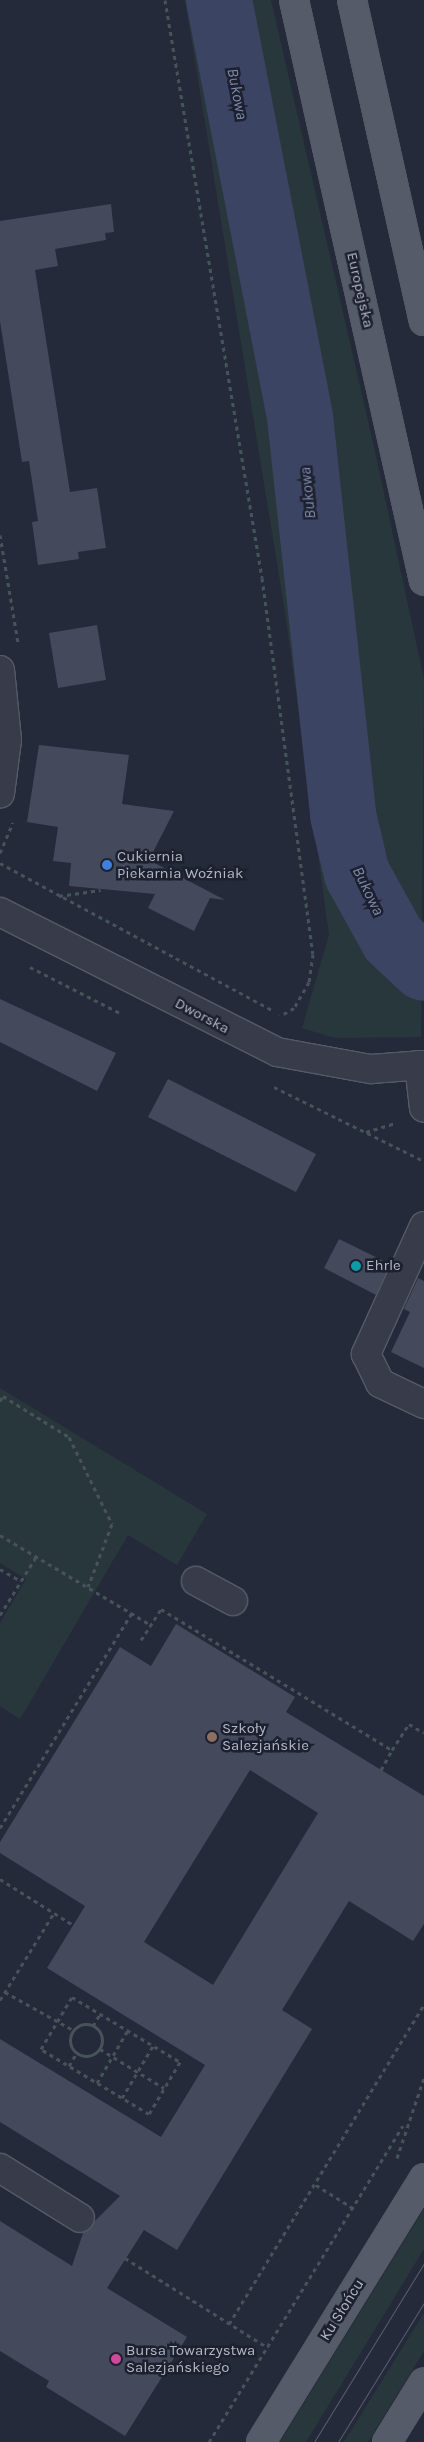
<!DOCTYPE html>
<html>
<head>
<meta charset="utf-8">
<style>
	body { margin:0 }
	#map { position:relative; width:424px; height:2442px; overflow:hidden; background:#252a3a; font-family:Karla,sans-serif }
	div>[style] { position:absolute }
	.green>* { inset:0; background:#28373c }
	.river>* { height:66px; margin:-33px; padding:0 33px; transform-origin:33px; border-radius:33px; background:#3b4462 }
	.building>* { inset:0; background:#44495c }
	.path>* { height:3px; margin-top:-1.5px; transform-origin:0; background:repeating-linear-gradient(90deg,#46545a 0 4px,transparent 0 8px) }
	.path>.ring { margin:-1.5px; padding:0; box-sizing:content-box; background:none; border:3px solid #46545a; border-radius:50% }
	.roads { filter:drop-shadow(1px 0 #565a68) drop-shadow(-1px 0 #565a68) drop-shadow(0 1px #565a68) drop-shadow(0 -1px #565a68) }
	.minor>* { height:28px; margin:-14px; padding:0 14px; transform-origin:14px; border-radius:14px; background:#383c4a }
	.major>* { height:28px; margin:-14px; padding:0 14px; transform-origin:14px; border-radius:14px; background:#565b6a }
	.tram>* { height:1px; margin:-0.5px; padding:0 0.5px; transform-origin:0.5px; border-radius:0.5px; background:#5b5f71 }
	.dots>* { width:14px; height:14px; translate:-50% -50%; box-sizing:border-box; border:2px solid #1d212f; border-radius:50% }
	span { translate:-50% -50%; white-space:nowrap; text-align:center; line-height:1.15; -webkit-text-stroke:5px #1d212f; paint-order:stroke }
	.street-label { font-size:15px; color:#b4b7c6 }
	.poi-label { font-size:15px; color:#b4b7c6 }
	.left { translate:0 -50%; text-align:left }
	.water-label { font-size:16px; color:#7d88ab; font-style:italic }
</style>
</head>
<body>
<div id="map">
	<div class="green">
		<div style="clip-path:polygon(185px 0,271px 0,374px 447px,424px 679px,421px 1037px,335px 1038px,302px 1028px,329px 935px,285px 612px)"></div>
		<div style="clip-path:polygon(0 1388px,207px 1514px,177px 1565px,128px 1535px,20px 1719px,0 1706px,0 1623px,26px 1579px,0 1563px)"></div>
		<div style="clip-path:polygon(424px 2209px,424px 2249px,306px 2442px,280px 2442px)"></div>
		<div style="clip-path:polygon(424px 2313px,424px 2351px,368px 2442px,344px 2442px)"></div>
	</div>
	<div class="river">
		<div style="left:219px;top:0;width:425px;rotate:79deg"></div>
		<div style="left:300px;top:417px;width:400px;rotate:83.8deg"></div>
		<div style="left:343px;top:815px;width:61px;rotate:76.7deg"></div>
		<div style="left:357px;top:874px;width:74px;rotate:61deg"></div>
		<div style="left:393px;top:939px;width:42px;rotate:43.1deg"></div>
	</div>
	<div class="building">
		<div style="clip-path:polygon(111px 204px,114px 232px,105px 233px,106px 240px,55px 249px,58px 266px,35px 270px,70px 492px,97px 488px,106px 548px,78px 552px,79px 559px,38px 565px,32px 522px,38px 521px,29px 461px,22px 462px,0 321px,0 221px)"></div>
		<div style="clip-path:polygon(97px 625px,106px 680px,58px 688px,49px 633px)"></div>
		<div style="clip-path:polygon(39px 745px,129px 755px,122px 804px,174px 811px,149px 860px,225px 900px,210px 898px,194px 931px,148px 908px,155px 894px,69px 886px,71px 863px,53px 861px,58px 827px,27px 822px)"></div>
		<div style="clip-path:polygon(0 999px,116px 1053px,97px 1091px,0 1042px)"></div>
		<div style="clip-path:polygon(168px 1079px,316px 1154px,296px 1192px,148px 1117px)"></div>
		<div style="clip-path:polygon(339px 1239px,390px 1264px,376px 1295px,324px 1268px)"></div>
		<div style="clip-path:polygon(418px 1278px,424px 1281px,424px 1368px,391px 1352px,410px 1312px,404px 1309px)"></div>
		<div style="clip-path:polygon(evenodd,176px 1624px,295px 1697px,286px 1712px,424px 1796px,424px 1924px,413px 1941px,349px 1901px,282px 2010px,312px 2029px,177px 2250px,144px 2230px,107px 2288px,187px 2337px,125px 2436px,46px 2387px,49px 2381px,0 2351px,0 2221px,72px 2266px,83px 2233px,120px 2196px,0 2122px,0 2039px,161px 2137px,205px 2065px,47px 1968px,85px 1906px,0 1853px,0 1842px,120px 1647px,151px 1666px,176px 1624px,250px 1770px,318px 1813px,213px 1985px,144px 1942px,250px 1770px)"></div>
	</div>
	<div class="path">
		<div style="left:165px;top:0;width:586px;rotate:80.47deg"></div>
		<div style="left:262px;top:578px;width:379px;rotate:82.3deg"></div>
		<div style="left:313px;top:954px;width:28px;rotate:98deg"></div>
		<div style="left:309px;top:982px;width:30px;rotate:120deg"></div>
		<div style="left:294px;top:1008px;width:16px;rotate:150deg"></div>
		<div style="left:0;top:535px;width:109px;rotate:80.5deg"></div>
		<div style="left:0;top:853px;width:33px;rotate:-67deg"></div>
		<div style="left:0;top:863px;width:309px;rotate:28.4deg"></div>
		<div style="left:59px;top:896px;width:42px;rotate:-8.1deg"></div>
		<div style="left:30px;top:967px;width:103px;rotate:27.1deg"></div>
		<div style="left:274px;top:1087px;width:167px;rotate:26.3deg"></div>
		<div style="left:366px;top:1132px;width:30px;rotate:-17deg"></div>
		<div style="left:0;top:1401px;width:6px;rotate:-59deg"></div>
		<div style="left:3px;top:1396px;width:78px;rotate:31.8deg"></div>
		<div style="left:69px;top:1437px;width:97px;rotate:63.7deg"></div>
		<div style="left:112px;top:1524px;width:67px;rotate:110.9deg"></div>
		<div style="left:0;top:1535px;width:176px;rotate:30.8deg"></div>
		<div style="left:0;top:1569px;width:24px;rotate:30deg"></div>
		<div style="left:0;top:1615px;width:68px;rotate:-58.2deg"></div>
		<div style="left:141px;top:1640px;width:37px;rotate:-57deg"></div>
		<div style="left:161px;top:1609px;width:271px;rotate:31.4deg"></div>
		<div style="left:392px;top:1750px;width:31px;rotate:-57deg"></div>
		<div style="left:409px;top:1724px;width:17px;rotate:31deg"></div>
		<div style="left:381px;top:1770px;width:23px;rotate:-61deg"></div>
		<div style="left:0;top:1828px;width:252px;rotate:-58.5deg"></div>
		<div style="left:0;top:1879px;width:86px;rotate:32.2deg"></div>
		<div style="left:5px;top:1992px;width:78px;rotate:29.2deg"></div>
		<div style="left:72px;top:1997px;width:126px;rotate:31deg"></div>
		<div style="left:180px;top:2062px;width:61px;rotate:120.8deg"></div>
		<div style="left:149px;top:2114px;width:126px;rotate:-149deg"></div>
		<div style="left:41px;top:2049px;width:61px;rotate:-59.2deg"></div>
		<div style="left:0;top:2000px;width:102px;rotate:-58.2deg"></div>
		<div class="ring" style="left:70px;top:2024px;width:29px;height:29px"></div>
		<div style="left:93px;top:2026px;width:14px;rotate:-60deg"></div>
		<div style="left:100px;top:2049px;width:75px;rotate:31.4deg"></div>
		<div style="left:69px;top:2066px;width:14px;rotate:-60deg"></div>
		<div style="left:97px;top:2083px;width:61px;rotate:-59.7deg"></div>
		<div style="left:122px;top:2098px;width:61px;rotate:-59.2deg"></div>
		<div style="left:397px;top:2158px;width:84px;rotate:-71.4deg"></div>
		<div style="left:316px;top:2185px;width:44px;rotate:31.9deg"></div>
		<div style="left:125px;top:2258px;width:168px;rotate:32.1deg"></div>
		<div style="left:229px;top:2324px;width:375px;rotate:-58.6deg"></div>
		<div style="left:209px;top:2442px;width:371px;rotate:-58.5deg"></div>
	</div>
	<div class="roads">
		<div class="minor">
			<div style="left:0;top:670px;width:70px;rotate:84.3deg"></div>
			<div style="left:7px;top:740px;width:54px;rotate:97.4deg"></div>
			<div style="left:0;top:912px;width:310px;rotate:26.8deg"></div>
			<div style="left:277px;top:1052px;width:96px;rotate:10.3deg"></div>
			<div style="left:371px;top:1069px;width:53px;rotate:-4.3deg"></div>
			<div style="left:419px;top:1065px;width:43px;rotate:83.4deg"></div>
			<div style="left:424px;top:1226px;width:141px;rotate:114.4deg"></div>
			<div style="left:366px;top:1354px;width:32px;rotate:64deg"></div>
			<div style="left:380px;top:1383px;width:49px;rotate:25.5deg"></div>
			<div style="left:196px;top:1581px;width:42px;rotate:28.4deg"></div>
			<div style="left:0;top:2168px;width:94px;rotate:32deg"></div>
		</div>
		<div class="major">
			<div style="left:294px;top:0;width:595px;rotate:77.39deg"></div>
			<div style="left:352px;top:0;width:329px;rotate:77.4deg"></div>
			<div style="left:261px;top:2442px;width:310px;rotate:-58.3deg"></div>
			<div style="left:387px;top:2442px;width:70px;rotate:-58.3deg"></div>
		</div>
	</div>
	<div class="tram">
		<div style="left:314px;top:2442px;width:210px;rotate:-58.4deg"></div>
		<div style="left:338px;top:2442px;width:163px;rotate:-58.3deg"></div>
	</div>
	<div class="dots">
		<div style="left:107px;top:865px;background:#3f7fe0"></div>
		<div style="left:356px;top:1266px;background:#0f9aa8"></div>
		<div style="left:212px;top:1737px;background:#8d6e63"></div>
		<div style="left:116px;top:2359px;background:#d1479c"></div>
	</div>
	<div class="street-label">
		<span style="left:360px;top:290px;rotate:77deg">Europejska</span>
		<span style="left:202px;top:1016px;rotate:28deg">Dworska</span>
		<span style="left:342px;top:2310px;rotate:-58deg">Ku Słońcu</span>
	</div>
	<div class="poi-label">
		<span class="left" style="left:117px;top:865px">Cukiernia<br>Piekarnia Woźniak</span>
		<span class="left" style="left:366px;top:1266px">Ehrle</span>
		<span class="left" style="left:222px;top:1737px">Szkoły<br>Salezjańskie</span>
		<span class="left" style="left:126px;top:2359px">Bursa Towarzystwa<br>Salezjańskiego</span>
	</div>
	<div class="water-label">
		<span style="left:237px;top:94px;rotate:79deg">Bukowa</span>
		<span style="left:308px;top:493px;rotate:-96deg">Bukowa</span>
		<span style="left:368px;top:891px;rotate:64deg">Bukowa</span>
	</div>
</div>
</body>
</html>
